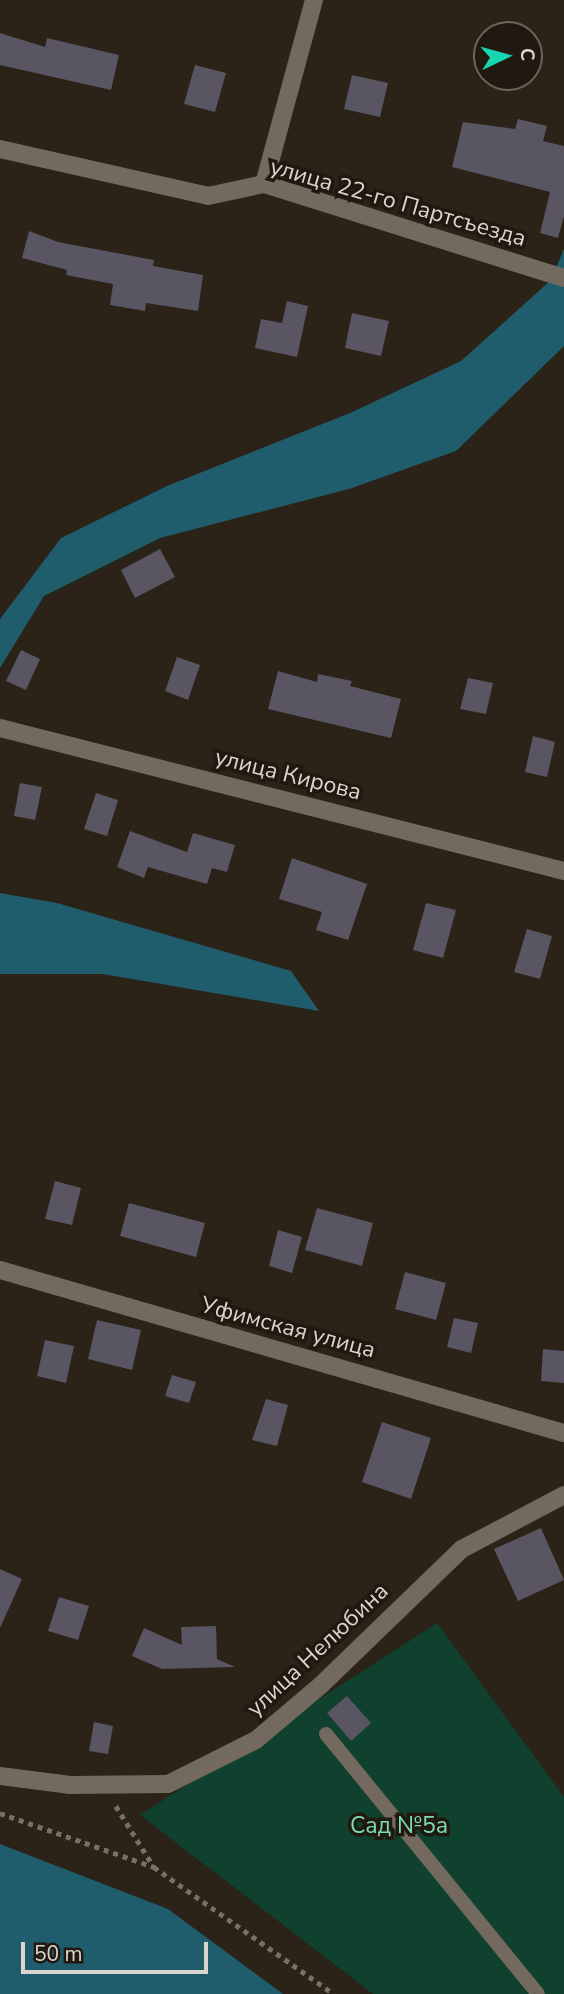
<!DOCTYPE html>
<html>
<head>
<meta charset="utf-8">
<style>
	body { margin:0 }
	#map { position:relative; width:564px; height:1994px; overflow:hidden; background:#2b2218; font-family:"Nunito Sans",sans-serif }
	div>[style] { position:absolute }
	.green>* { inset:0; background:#0f412e }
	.water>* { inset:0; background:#1f5c6c }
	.building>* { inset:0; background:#595562 }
	.path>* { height:4.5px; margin-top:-2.25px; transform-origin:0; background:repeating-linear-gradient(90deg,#777067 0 5px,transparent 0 10px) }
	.lane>* { height:14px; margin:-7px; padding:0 7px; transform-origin:7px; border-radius:7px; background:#73695e }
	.street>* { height:18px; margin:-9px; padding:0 9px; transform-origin:9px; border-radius:9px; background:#73695e }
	span { translate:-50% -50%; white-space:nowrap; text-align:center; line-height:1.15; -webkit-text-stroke:7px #21190f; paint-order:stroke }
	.street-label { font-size:23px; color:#dbd5cf }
	.park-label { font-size:23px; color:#7addb1 }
	.north { position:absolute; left:473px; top:21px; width:70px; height:70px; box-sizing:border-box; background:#21190f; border:2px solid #6b645c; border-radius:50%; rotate:85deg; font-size:19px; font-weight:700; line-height:28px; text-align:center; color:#dbd5cf }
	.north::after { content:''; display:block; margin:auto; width:24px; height:32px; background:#18d5b2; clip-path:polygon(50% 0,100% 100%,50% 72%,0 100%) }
	.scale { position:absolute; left:21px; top:1942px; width:187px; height:32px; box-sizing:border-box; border:4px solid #dbd5cf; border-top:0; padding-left:9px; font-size:21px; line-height:24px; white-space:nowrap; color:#dbd5cf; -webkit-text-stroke:5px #21190f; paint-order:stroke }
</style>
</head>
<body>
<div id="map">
	<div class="green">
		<div style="clip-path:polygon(437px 1623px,564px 1797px,564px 1994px,373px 1994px,140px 1815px)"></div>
	</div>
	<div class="water">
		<div style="clip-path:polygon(564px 249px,564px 346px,456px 451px,349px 489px,160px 538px,44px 596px,0 668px,0 619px,61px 538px,167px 486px,350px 413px,461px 361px,551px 280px)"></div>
		<div style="clip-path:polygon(0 893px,57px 903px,291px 971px,319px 1011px,103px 974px,0 974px)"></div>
		<div style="clip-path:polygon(0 1844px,168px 1909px,283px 1994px,0 1994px)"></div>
	</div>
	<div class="building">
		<div style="clip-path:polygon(0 33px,45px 47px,47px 38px,119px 55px,111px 90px,0 65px)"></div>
		<div style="clip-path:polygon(195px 65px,226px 73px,215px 112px,184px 104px)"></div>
		<div style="clip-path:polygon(352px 75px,388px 83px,380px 117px,344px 109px)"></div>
		<div style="clip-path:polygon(518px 119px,547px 126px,543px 141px,564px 146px,564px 216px,558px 238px,540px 233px,550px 192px,452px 167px,463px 122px,515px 129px)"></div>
		<div style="clip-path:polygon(29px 231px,58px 242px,154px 260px,153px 266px,203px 275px,198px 311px,146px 303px,145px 311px,110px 305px,113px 284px,66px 275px,67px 270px,22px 258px)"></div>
		<div style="clip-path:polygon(287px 301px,308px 306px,297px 357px,255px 348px,261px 319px,282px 323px)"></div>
		<div style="clip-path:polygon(352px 313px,389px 321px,381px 356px,345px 348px)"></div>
		<div style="clip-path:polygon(160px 549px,175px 577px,135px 598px,121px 570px)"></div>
		<div style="clip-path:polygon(21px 650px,40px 659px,26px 690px,6px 681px)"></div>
		<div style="clip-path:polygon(177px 657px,200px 665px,188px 700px,165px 691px)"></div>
		<div style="clip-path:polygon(278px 671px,317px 682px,318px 674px,352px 681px,350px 686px,401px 699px,391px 738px,268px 709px)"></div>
		<div style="clip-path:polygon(468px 678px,493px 683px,486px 714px,460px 709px)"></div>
		<div style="clip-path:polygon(533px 736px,555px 742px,547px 777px,525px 772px)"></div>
		<div style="clip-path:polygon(20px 783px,42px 787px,35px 820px,14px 816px)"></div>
		<div style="clip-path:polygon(96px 793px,118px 800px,107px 836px,84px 829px)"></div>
		<div style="clip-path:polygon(130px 831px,187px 852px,193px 833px,235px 845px,227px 872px,212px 868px,207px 884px,148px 867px,144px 878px,117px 867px)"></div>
		<div style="clip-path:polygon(292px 858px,367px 884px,348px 940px,316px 930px,322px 912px,279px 899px)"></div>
		<div style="clip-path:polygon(426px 903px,456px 910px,443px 958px,413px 950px)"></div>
		<div style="clip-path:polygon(527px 929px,552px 936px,540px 979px,514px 972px)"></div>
		<div style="clip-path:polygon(55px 1181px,81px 1188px,72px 1225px,45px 1219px)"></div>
		<div style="clip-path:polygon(129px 1203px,205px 1223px,196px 1257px,120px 1236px)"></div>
		<div style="clip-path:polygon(317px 1208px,373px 1223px,362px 1266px,305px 1250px)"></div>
		<div style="clip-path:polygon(278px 1230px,302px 1237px,292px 1273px,269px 1266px)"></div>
		<div style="clip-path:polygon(405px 1272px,446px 1283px,436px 1320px,395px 1309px)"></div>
		<div style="clip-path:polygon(454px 1318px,478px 1323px,471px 1353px,447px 1347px)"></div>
		<div style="clip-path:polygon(97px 1320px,141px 1330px,132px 1370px,88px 1359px)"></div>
		<div style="clip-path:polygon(45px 1340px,74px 1346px,66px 1383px,37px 1376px)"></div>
		<div style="clip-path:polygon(543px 1349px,564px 1351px,564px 1383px,541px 1381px)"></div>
		<div style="clip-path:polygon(172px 1375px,196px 1382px,189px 1403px,165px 1396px)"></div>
		<div style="clip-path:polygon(266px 1399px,288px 1405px,277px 1446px,252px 1440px)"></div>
		<div style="clip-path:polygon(382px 1422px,431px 1438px,411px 1499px,362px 1482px)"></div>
		<div style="clip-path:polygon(541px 1528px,564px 1580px,518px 1601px,494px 1549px)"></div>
		<div style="clip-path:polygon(0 1569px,22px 1579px,0 1628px)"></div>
		<div style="clip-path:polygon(59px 1597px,89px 1606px,78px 1640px,48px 1631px)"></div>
		<div style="clip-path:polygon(216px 1626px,217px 1659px,235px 1667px,162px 1669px,132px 1656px,144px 1628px,182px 1645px,181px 1627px)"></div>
		<div style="clip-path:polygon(347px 1696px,371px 1723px,351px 1741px,327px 1713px)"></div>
		<div style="clip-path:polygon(94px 1722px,113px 1726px,108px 1754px,89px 1751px)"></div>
	</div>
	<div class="path">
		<div style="left:116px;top:1806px;width:72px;rotate:58.1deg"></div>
		<div style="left:0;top:1813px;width:163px;rotate:19.3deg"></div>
		<div style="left:154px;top:1867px;width:220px;rotate:35.2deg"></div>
	</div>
	<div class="lane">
		<div style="left:326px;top:1734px;width:335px;rotate:50.8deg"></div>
	</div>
	<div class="street">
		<div style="left:0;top:149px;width:213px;rotate:12.7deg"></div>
		<div style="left:208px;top:196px;width:57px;rotate:-12.1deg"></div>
		<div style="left:264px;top:184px;width:314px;rotate:17.4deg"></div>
		<div style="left:264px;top:184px;width:191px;rotate:-74.8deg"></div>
		<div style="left:0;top:728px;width:582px;rotate:14.23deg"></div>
		<div style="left:0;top:1270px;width:587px;rotate:16.12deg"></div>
		<div style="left:0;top:1776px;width:71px;rotate:7.3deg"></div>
		<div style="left:70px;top:1785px;width:98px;rotate:-0.6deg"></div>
		<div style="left:168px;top:1784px;width:98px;rotate:-26.6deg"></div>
		<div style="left:256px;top:1740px;width:85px;rotate:-40.2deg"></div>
		<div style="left:321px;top:1685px;width:196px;rotate:-44deg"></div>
		<div style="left:462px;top:1549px;width:115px;rotate:-27.9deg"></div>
	</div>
	<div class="street-label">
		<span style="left:398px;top:203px;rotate:16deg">улица 22-го Партсъезда</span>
		<span style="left:288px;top:775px;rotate:14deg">улица Кирова</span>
		<span style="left:288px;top:1328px;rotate:15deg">Уфимская улица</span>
		<span style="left:318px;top:1650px;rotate:-43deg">улица Нелюбина</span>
	</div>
	<div class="park-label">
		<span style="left:399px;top:1826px">Сад №5а</span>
	</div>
	<div class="north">С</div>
	<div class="scale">50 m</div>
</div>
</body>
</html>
